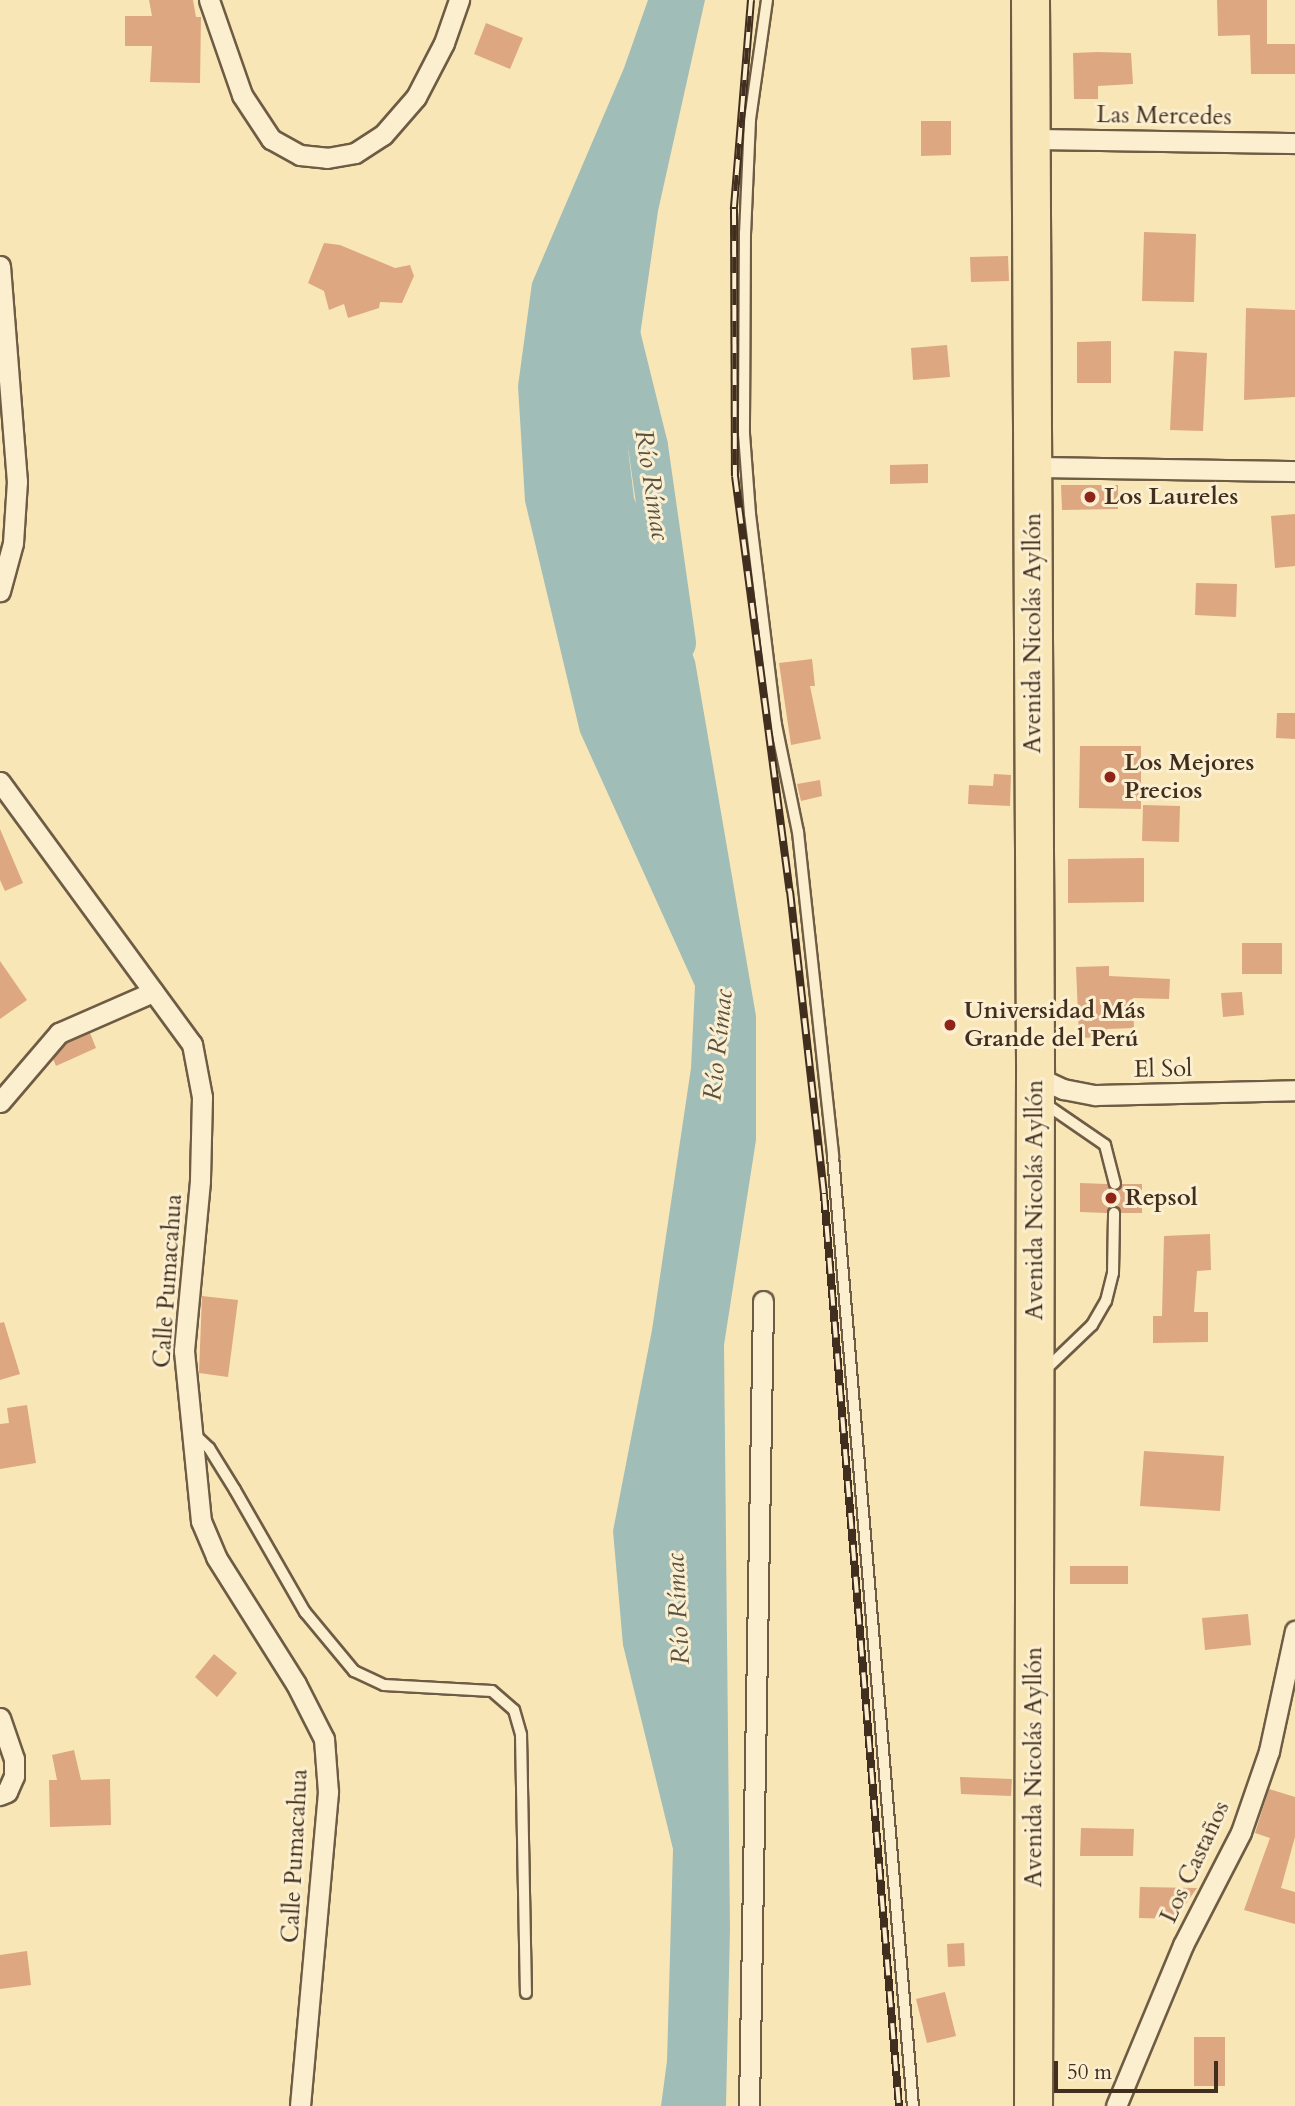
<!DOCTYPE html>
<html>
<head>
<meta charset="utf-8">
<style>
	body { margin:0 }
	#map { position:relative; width:1295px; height:2106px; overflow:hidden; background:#f9e6b7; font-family:Cardo,serif }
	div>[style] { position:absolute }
	.water>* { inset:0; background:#a1bdb8 }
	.river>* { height:40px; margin:-20px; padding:0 20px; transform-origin:20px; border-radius:20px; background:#a1bdb8 }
	.building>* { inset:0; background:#dda782 }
	.roads { filter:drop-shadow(2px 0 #6f5c44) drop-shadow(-2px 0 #6f5c44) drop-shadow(0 2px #6f5c44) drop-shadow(0 -2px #6f5c44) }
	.lane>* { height:10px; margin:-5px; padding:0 5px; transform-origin:5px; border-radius:5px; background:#fbefd0 }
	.street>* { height:19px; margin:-9.5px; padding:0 9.5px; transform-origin:9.5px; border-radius:9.5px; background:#fbefd0 }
	.highway>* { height:37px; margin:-18.5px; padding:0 18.5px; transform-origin:18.5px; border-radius:18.5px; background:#f9e6b7 }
	.rail>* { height:8px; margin-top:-4px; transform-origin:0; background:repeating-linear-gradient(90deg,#fbefd0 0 16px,#412e1e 0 32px); box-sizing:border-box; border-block:2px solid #412e1e }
	.dots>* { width:19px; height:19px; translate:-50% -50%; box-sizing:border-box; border:4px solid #fbefd0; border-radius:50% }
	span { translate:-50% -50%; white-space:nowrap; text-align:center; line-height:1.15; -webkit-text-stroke:6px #fbefd0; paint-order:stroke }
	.street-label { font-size:24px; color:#412e1e }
	.poi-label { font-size:24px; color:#412e1e; font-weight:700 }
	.left { translate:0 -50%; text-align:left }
	.water-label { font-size:26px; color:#595244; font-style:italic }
	.scale { position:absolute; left:1054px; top:2061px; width:164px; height:32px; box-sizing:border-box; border:4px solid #412e1e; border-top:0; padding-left:9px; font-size:21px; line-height:24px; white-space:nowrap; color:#412e1e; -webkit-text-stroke:5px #fbefd0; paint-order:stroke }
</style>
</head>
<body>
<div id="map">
	<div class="water">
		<div style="clip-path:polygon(648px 0,705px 0,658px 211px,626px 432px,634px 498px,695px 661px,756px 1016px,756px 1140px,724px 1345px,730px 1929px,726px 2106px,661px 2106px,667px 2061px,673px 1849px,623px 1645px,613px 1531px,652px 1330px,691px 1068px,695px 986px,580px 732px,525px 501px,518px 386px,532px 283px,624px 68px)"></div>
	</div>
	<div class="river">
		<div style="left:620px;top:333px;width:116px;rotate:76.1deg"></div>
		<div style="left:648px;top:446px;width:199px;rotate:81.9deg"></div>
	</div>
	<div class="building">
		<div style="clip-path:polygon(149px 0,193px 0,196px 17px,201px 17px,200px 83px,150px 82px,152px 46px,125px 46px,125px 16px,152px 16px)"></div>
		<div style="clip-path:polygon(1217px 0,1267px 0,1267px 44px,1295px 44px,1295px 74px,1251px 74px,1250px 35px,1218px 36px)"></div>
		<div style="clip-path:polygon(486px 23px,523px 38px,510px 69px,474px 54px)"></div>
		<div style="clip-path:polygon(1098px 52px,1131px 53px,1133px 84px,1098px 86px,1098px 99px,1074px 99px,1073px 53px)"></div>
		<div style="clip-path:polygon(921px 121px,951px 121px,951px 155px,921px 156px)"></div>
		<div style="clip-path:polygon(1144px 232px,1196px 234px,1194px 302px,1142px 301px)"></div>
		<div style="clip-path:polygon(324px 243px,340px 245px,395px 268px,410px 265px,414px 276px,402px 303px,380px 302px,379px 308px,348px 318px,344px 304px,329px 310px,324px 291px,308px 283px)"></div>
		<div style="clip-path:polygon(1008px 256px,1009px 281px,971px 282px,970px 257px)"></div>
		<div style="clip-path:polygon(1246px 308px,1295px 310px,1295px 397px,1244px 400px)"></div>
		<div style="clip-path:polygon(1111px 341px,1111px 383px,1077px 383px,1077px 342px)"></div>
		<div style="clip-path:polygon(947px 345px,950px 377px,913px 380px,911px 348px)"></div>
		<div style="clip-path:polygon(1174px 351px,1207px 353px,1203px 431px,1170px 430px)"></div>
		<div style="clip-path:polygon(928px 464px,928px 483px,890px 484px,890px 465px)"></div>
		<div style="clip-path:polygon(1061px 485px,1118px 485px,1118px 509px,1062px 510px)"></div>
		<div style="clip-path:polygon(1295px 514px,1295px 566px,1275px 568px,1271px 516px)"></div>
		<div style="clip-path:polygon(1196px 583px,1237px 584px,1236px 617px,1195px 615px)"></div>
		<div style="clip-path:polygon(812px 659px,815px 686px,810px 686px,821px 739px,791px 745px,779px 663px)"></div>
		<div style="clip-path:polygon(1277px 713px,1295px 713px,1295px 739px,1276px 738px)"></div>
		<div style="clip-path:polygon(1080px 746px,1141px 746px,1141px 809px,1079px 808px)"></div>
		<div style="clip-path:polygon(994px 774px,1011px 775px,1010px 806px,968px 804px,969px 785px,993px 786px)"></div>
		<div style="clip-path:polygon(820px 780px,822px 796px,801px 801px,797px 784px)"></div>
		<div style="clip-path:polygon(1143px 805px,1180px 806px,1179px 842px,1142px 841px)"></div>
		<div style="clip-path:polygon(0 829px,23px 883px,5px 891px,0 880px)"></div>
		<div style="clip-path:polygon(1144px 858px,1144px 902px,1068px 903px,1068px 859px)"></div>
		<div style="clip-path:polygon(1242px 943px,1282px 943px,1282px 974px,1242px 974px)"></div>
		<div style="clip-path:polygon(0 961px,27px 1000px,0 1019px)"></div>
		<div style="clip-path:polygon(1109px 966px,1109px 976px,1170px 979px,1169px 999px,1133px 998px,1134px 1028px,1107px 1029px,1107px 1037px,1079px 1038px,1076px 967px)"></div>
		<div style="clip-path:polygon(1242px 992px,1244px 1015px,1223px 1017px,1221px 993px)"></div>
		<div style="clip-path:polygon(90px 1033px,96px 1048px,56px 1066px,53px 1059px,66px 1043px)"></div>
		<div style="clip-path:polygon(1080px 1183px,1107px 1184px,1116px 1191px,1122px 1184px,1142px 1184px,1142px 1213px,1121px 1213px,1113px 1206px,1107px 1213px,1080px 1212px)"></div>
		<div style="clip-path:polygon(1210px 1234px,1211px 1270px,1197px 1271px,1194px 1312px,1208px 1312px,1208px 1342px,1153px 1343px,1153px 1316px,1162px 1316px,1164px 1236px)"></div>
		<div style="clip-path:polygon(202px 1296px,238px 1300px,228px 1377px,199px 1373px)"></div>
		<div style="clip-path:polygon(4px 1322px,20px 1374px,0 1380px,0 1323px)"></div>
		<div style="clip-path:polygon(27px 1405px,36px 1463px,0 1469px,0 1424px,9px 1423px,7px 1408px)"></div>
		<div style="clip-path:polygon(1144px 1451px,1224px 1456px,1220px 1511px,1140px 1506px)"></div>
		<div style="clip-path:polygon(1070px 1566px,1128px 1566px,1128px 1584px,1070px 1584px)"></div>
		<div style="clip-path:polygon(1248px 1614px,1251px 1645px,1205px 1650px,1202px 1618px)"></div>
		<div style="clip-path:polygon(214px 1654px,237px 1673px,217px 1697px,195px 1677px)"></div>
		<div style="clip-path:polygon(74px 1750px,81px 1780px,110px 1779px,111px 1825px,50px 1827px,49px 1780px,57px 1780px,52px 1755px)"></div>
		<div style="clip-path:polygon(960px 1777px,1012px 1779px,1011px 1796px,961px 1794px)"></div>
		<div style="clip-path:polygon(1269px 1789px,1295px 1797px,1295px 1837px,1281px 1888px,1295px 1892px,1295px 1924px,1244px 1910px,1270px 1838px,1255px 1833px)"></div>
		<div style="clip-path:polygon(1081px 1828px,1134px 1829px,1133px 1856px,1080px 1856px)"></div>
		<div style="clip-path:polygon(1140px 1887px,1197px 1888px,1175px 1919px,1139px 1918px)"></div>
		<div style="clip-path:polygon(964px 1943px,965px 1966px,948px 1967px,947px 1944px)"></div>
		<div style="clip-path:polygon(27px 1951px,31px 1985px,0 1989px,0 1955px)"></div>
		<div style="clip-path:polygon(945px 1992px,956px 2036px,927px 2043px,916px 1999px)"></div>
		<div style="clip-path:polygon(1194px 2037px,1225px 2037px,1225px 2086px,1194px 2086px)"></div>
	</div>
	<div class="roads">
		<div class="lane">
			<div style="left:767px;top:0;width:121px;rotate:98.1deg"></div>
			<div style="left:750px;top:120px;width:113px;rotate:92.5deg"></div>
			<div style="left:745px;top:233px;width:201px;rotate:90.3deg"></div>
			<div style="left:744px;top:434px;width:80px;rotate:85.7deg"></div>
			<div style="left:750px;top:514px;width:213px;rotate:83deg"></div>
			<div style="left:776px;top:725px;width:109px;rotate:78.4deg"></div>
			<div style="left:798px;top:832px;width:326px;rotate:83.8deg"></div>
			<div style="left:833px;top:1156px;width:953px;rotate:85.19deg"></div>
			<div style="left:1044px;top:1103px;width:74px;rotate:34.5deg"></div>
			<div style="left:1105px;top:1145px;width:40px;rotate:75.6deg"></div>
			<div style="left:1043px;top:1372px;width:68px;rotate:-43.8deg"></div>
			<div style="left:1092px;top:1325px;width:28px;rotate:-60deg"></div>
			<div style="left:1106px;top:1301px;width:29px;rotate:-76deg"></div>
			<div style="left:1113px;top:1273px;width:60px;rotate:-89deg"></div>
			<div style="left:194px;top:1434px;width:21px;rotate:43deg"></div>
			<div style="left:209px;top:1448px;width:49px;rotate:58.2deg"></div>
			<div style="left:235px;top:1490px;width:141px;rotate:60.2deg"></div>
			<div style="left:305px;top:1612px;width:77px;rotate:50.3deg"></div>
			<div style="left:354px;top:1671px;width:33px;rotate:25deg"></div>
			<div style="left:384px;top:1685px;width:108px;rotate:3.2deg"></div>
			<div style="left:492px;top:1691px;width:29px;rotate:41deg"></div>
			<div style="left:514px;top:1710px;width:26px;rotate:74deg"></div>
			<div style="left:521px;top:1735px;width:258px;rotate:88.9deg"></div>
		</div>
		<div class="street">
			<div style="left:209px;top:0;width:101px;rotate:70.8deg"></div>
			<div style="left:242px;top:95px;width:53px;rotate:56.6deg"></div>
			<div style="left:271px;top:139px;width:33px;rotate:29deg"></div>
			<div style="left:300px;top:155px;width:27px;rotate:6deg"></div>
			<div style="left:327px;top:158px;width:28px;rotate:-10deg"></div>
			<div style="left:355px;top:153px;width:33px;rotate:-33deg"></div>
			<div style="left:383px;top:135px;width:50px;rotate:-49deg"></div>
			<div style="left:416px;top:97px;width:61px;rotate:-62.6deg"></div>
			<div style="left:444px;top:43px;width:46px;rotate:-70.8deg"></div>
			<div style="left:1031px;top:139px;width:264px;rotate:0.9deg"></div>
			<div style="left:0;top:266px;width:216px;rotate:85.5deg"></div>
			<div style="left:17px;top:481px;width:62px;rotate:93.7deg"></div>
			<div style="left:13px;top:543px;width:50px;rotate:105.2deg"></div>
			<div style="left:1033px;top:467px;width:262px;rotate:0.9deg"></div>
			<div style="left:0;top:782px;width:325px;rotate:53.8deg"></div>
			<div style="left:192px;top:1044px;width:54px;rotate:79.3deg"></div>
			<div style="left:202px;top:1097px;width:84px;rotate:91.4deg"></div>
			<div style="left:200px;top:1181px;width:171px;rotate:95.4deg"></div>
			<div style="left:184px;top:1351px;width:171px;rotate:84.3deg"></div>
			<div style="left:201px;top:1521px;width:39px;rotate:67deg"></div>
			<div style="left:216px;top:1557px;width:150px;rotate:57.8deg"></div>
			<div style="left:296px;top:1684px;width:62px;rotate:63deg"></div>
			<div style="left:324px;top:1739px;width:53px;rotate:85.7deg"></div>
			<div style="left:328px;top:1792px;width:315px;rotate:95.1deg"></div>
			<div style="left:1035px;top:1076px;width:31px;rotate:25deg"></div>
			<div style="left:1063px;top:1089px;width:33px;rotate:11deg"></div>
			<div style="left:1095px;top:1095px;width:200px;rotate:-1.4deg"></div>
			<div style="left:0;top:1102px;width:91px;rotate:-49.5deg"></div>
			<div style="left:59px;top:1033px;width:103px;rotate:-23.6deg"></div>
			<div style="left:0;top:1718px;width:43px;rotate:71.1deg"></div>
			<div style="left:14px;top:1759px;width:17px;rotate:90deg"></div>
			<div style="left:14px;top:1776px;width:17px;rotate:114deg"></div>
			<div style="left:7px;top:1792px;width:8px;rotate:157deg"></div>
			<div style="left:749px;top:2106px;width:805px;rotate:-89deg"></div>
			<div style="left:1116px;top:2106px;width:174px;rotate:-67.4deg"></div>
			<div style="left:1183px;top:1945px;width:127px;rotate:-62.8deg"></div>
			<div style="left:1241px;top:1832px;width:86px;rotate:-70.9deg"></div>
			<div style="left:1269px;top:1751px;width:123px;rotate:-77.8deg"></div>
		</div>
		<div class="highway">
			<div style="left:1030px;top:0;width:1076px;rotate:89.73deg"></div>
			<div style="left:1035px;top:1076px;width:1030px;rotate:90.11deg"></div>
		</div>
	</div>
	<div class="rail">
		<div style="left:751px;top:0;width:210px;rotate:94.7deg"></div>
		<div style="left:734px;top:209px;width:267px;rotate:89.8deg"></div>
		<div style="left:735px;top:476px;width:419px;rotate:82.5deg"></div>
		<div style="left:790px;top:891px;width:305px;rotate:83.6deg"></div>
		<div style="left:824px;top:1194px;width:915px;rotate:85.3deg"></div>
	</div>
	<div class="dots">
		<div style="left:1090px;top:497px;background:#8f2418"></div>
		<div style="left:1110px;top:777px;background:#8f2418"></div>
		<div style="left:950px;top:1025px;background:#8f2418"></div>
		<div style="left:1111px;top:1198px;background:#8f2418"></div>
	</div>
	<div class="street-label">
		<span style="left:1164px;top:116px;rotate:1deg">Las Mercedes</span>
		<span style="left:1033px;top:633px;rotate:-90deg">Avenida Nicolás Ayllón</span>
		<span style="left:1163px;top:1069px;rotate:-1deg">El Sol</span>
		<span style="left:1035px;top:1200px;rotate:-90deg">Avenida Nicolás Ayllón</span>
		<span style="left:168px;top:1281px;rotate:-86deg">Calle Pumacahua</span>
		<span style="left:1034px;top:1767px;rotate:-90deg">Avenida Nicolás Ayllón</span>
		<span style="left:295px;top:1856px;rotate:-87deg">Calle Pumacahua</span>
		<span style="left:1195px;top:1862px;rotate:-65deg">Los Castaños</span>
	</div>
	<div class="poi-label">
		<span class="left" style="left:1104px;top:497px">Los Laureles</span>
		<span class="left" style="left:1124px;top:777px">Los Mejores<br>Precios</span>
		<span class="left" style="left:964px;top:1025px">Universidad Más<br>Grande del Perú</span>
		<span class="left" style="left:1125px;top:1198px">Repsol</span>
	</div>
	<div class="water-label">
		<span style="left:652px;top:485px;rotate:81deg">Río Rímac</span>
		<span style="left:718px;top:1045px;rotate:-84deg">Río Rímac</span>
		<span style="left:678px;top:1609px;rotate:-93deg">Río Rímac</span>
	</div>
	<div class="scale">50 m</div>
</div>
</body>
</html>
